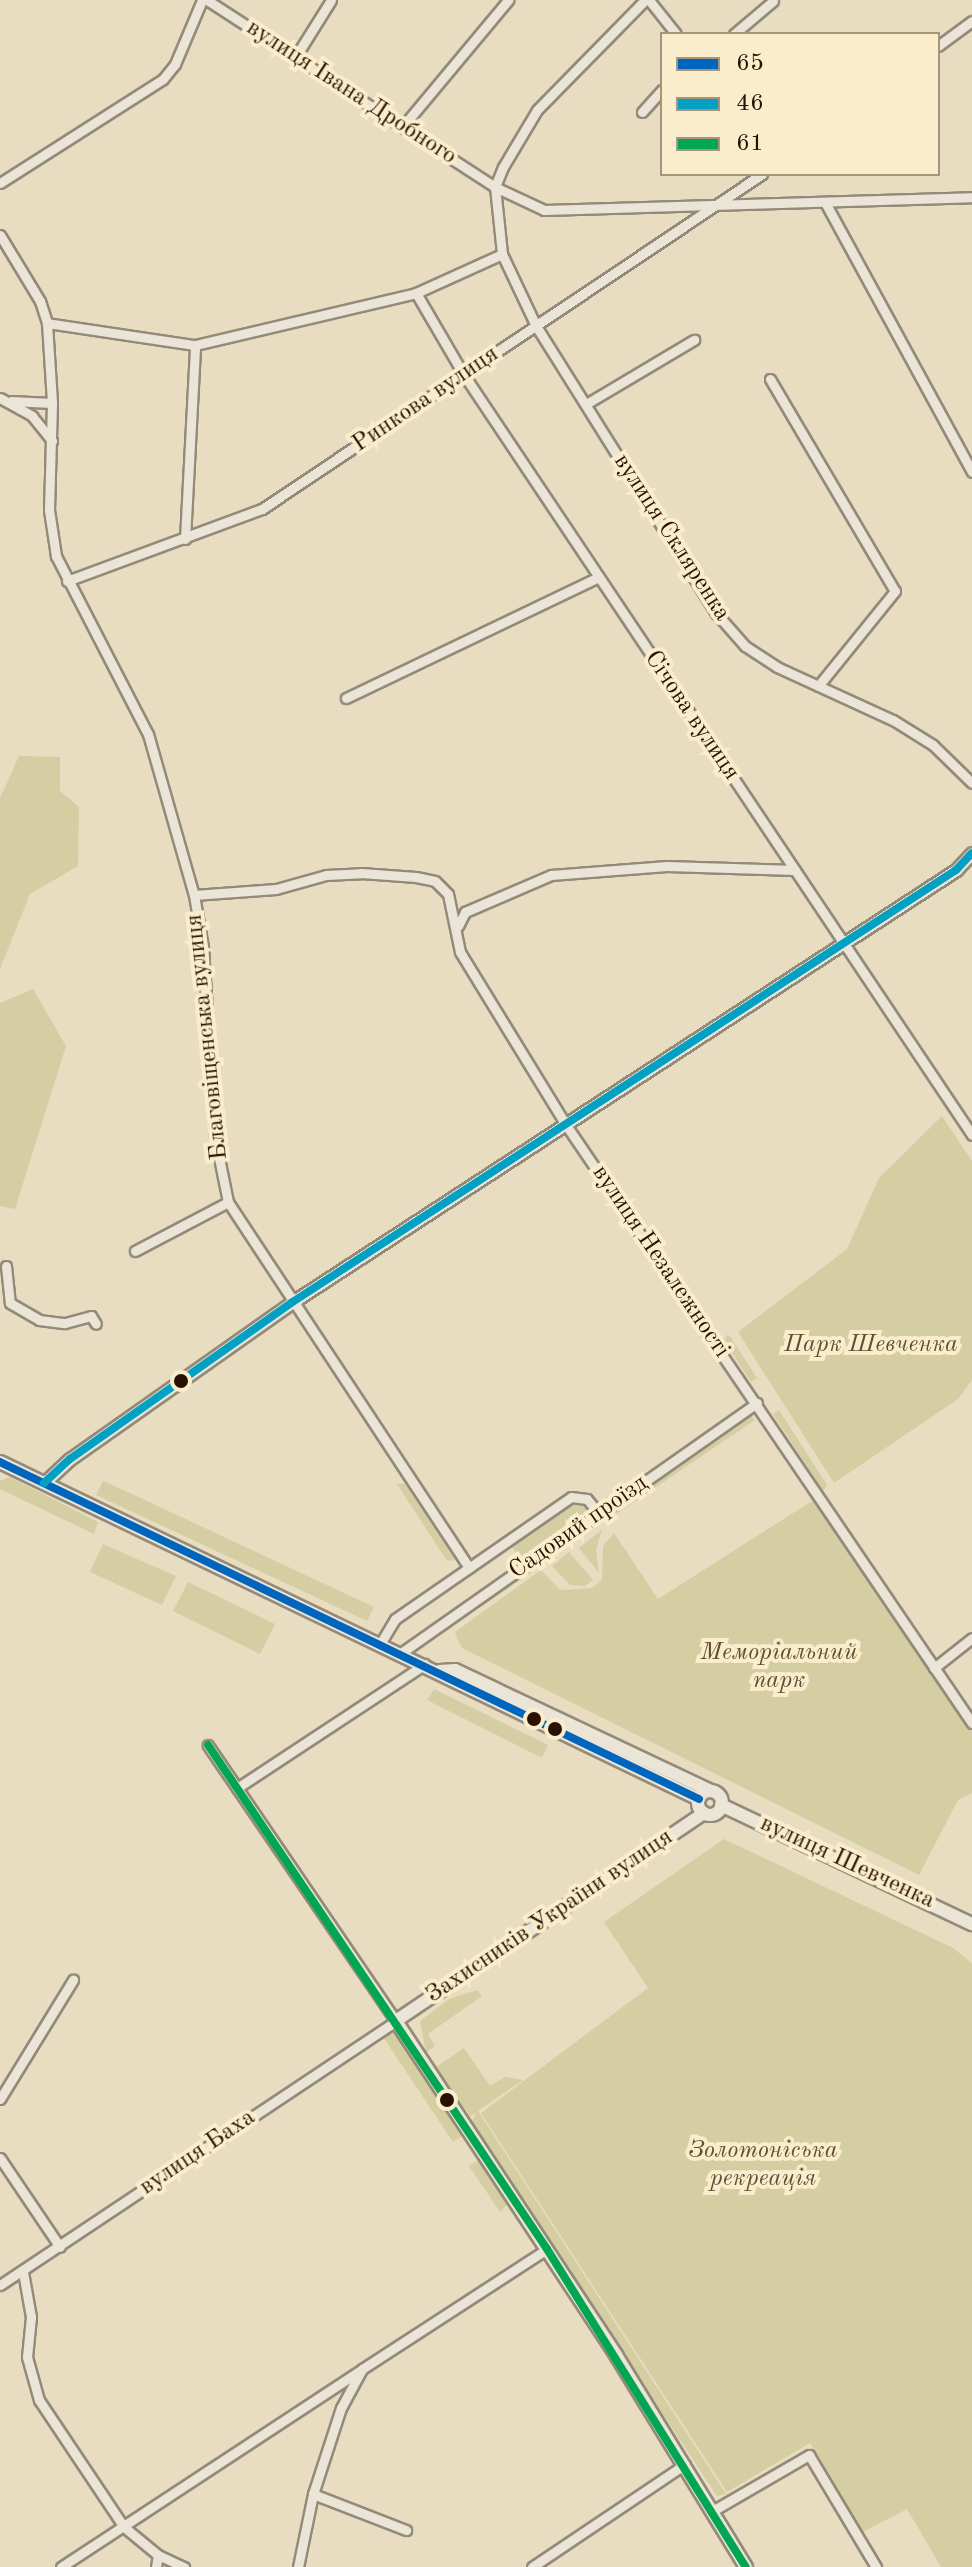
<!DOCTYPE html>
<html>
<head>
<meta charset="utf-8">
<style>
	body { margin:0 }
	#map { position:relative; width:972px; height:2567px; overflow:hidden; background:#e8ddc1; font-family:"Old Standard TT",serif }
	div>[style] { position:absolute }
	.green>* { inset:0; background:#d4cea2 }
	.roads { filter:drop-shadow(2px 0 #938a7a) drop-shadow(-2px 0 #938a7a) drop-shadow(0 2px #938a7a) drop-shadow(0 -2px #938a7a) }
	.minor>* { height:9px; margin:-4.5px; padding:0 4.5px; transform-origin:4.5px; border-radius:4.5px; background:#ebe5d7 }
	.tertiary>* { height:11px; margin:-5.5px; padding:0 5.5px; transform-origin:5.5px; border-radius:5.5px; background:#ebe5d7 }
	.secondary>* { height:12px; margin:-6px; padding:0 6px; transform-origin:6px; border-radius:6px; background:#ebe5d7 }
	.secondary>.ring { margin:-6px; padding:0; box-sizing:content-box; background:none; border:12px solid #ebe5d7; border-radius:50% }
	.bus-1>* { height:8px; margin:-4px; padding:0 4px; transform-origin:4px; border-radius:4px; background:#0065bd }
	.bus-2>* { height:8px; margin:-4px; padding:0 4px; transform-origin:4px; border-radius:4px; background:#02a1c4 }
	.bus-3>* { height:8px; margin:-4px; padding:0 4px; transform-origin:4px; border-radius:4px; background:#00a651 }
	.dots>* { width:22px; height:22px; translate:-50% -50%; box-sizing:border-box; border:4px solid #faedcc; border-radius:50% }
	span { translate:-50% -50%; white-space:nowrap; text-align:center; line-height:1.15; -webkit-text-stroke:8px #faedcc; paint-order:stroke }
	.street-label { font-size:24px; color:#291205 }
	.park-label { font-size:24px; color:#5f5033; font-style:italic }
	.legend { position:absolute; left:660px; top:32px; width:280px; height:144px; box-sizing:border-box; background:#faedcc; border:2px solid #a6957c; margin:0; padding:10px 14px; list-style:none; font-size:24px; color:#291205 }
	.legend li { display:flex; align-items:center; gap:16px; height:40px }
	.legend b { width:40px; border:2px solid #a6957c }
</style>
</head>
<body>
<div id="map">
	<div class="green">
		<div style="clip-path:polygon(19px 756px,60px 757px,60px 791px,79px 807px,78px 866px,30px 894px,0 969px,0 798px)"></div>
		<div style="clip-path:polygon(33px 989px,66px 1046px,15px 1209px,0 1206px,0 1003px)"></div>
		<div style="clip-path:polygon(942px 1116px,972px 1161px,972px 1380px,958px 1399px,834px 1483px,738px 1332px,847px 1249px,879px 1178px)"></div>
		<div style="clip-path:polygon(729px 1335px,757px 1378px,751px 1382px,723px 1339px)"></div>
		<div style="clip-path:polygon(779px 1410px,827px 1485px,823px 1491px,773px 1414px)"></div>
		<div style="clip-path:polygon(751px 1415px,755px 1420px,572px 1544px,568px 1539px)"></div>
		<div style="clip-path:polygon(10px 1477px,98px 1522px,94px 1534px,0 1489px,0 1481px)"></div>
		<div style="clip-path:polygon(103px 1481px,132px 1494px,374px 1607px,367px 1621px,96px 1495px)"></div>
		<div style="clip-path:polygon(397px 1484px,405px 1484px,455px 1560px,447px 1561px)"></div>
		<div style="clip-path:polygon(815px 1499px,972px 1732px,972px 1793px,958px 1800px,919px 1875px,462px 1648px,457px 1638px,455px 1632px,541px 1570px,560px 1590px,592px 1588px,602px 1580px,603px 1546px,614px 1533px,658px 1599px)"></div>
		<div style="clip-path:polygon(582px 1501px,590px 1512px,521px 1560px,511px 1545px,571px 1503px)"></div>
		<div style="clip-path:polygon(602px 1530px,596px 1550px,599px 1573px,579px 1548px)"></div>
		<div style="clip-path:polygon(103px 1544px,176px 1576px,162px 1605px,90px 1572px)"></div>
		<div style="clip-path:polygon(569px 1552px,593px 1580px,585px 1586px,570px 1585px,552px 1566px)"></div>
		<div style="clip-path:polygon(530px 1562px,536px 1569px,482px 1606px,477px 1599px)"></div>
		<div style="clip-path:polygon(188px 1582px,275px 1624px,260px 1654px,173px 1611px)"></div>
		<div style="clip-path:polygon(434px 1689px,548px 1745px,542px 1758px,427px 1700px)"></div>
		<div style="clip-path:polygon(724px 1839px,953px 1948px,972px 1963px,972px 2567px,941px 2567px,907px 2509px,863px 2532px,810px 2443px,727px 2492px,481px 2113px,648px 1988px,604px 1922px)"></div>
		<div style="clip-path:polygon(477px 1990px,482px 1996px,428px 2034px,435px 2046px,426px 2053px,420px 2021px,449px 1999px)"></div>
		<div style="clip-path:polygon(395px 2032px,462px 2136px,453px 2142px,383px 2037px)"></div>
		<div style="clip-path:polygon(464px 2048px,490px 2086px,505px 2077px,523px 2080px,478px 2111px,726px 2494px,717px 2496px,471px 2124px,476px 2113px,470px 2116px,436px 2067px)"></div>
		<div style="clip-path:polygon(479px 2160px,509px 2203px,500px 2212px,469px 2166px)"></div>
	</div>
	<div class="roads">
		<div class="minor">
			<div style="left:207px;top:0;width:343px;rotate:33deg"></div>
			<div style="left:495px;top:187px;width:54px;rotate:25.1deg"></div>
			<div style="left:544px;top:210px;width:428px;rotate:-1.7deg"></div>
			<div style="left:645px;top:0;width:154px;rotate:134.5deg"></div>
			<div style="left:537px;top:110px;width:66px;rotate:120.8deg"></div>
			<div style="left:503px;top:167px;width:22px;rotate:112deg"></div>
			<div style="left:495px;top:187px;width:67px;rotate:84deg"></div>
			<div style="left:502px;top:254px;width:80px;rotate:64.7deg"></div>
			<div style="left:536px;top:326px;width:339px;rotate:57.9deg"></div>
			<div style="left:716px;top:613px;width:44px;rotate:48.7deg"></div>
			<div style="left:745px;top:646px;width:38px;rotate:33deg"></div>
			<div style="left:777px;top:667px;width:128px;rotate:24.6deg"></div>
			<div style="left:893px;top:720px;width:47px;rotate:32deg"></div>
			<div style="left:933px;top:745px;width:54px;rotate:44.3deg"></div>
			<div style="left:649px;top:0;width:43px;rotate:51.5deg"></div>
			<div style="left:734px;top:34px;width:51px;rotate:-40.2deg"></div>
			<div style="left:938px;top:46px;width:42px;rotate:-36.3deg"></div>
			<div style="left:296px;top:56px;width:66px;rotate:-58deg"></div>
			<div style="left:642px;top:112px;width:30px;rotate:-48deg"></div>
			<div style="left:404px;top:125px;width:163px;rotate:-50.2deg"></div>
			<div style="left:0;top:183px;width:193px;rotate:-32.5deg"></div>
			<div style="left:163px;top:79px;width:19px;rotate:-51deg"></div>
			<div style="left:175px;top:64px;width:69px;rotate:-67.1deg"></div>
			<div style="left:826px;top:204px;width:305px;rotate:61.4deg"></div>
			<div style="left:0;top:235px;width:77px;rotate:58.8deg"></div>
			<div style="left:40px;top:301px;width:23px;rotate:72deg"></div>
			<div style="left:47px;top:323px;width:80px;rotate:86.4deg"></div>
			<div style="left:52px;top:403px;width:107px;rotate:91.6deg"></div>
			<div style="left:49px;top:510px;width:47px;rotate:81.3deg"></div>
			<div style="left:56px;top:556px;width:200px;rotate:62.7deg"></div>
			<div style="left:148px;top:734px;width:167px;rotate:74.1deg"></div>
			<div style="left:194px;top:895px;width:53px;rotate:80.2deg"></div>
			<div style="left:203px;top:947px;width:191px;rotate:86.4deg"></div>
			<div style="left:215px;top:1138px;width:65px;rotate:78.5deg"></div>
			<div style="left:228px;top:1202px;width:438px;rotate:56.6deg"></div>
			<div style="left:416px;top:293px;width:95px;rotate:59.7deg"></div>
			<div style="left:464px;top:375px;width:914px;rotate:56.24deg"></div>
			<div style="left:47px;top:323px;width:150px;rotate:8.5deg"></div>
			<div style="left:770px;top:379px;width:246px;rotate:59.5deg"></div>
			<div style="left:895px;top:591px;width:122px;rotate:129deg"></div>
			<div style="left:0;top:398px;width:37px;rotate:29deg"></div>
			<div style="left:32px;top:416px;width:32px;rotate:51deg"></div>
			<div style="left:11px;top:401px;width:41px;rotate:2.8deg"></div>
			<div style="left:586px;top:404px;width:126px;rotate:-30.7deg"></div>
			<div style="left:185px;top:539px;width:194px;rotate:-87deg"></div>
			<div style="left:195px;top:345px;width:227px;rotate:-13.2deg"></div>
			<div style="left:416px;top:293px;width:94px;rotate:-24.4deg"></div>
			<div style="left:67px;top:581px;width:208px;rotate:-20.3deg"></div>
			<div style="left:262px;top:509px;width:602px;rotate:-33.82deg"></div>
			<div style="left:346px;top:698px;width:280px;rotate:-25.6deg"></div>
			<div style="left:194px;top:895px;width:82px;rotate:-4.2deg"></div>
			<div style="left:276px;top:889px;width:52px;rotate:-15.6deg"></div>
			<div style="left:326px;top:875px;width:35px;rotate:-3deg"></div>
			<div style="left:361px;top:873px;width:55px;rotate:4.2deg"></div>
			<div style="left:416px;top:877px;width:19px;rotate:12deg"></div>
			<div style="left:435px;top:881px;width:18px;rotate:45deg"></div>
			<div style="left:448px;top:894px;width:59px;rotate:78.3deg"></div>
			<div style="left:460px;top:952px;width:203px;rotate:58.5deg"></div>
			<div style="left:566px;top:1125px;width:723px;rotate:55.83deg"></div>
			<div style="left:458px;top:926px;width:16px;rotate:-63deg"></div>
			<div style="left:465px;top:912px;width:94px;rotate:-23.3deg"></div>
			<div style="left:551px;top:875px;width:116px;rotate:-4.4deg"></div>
			<div style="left:667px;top:866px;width:128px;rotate:1.8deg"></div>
			<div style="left:135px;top:1251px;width:105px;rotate:-27.8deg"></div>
			<div style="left:6px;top:1266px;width:37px;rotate:84deg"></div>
			<div style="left:10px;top:1303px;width:34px;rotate:30deg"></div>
			<div style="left:39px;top:1320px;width:26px;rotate:7deg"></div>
			<div style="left:65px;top:1323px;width:27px;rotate:-15deg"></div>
			<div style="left:91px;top:1316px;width:9px;rotate:58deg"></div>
			<div style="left:380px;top:1644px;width:29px;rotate:-59deg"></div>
			<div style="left:395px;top:1619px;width:214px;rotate:-34.7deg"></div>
			<div style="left:571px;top:1497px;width:16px;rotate:7deg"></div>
			<div style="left:587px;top:1499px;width:19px;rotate:51deg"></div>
			<div style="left:401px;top:1653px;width:435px;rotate:-35.1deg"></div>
			<div style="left:934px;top:1668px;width:48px;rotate:-38.3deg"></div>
			<div style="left:237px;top:1788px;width:225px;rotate:-33.4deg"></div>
			<div style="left:0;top:2099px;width:140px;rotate:-58.5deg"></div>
			<div style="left:0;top:2158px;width:107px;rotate:56deg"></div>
			<div style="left:23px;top:2272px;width:46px;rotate:79.9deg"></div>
			<div style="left:31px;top:2317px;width:40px;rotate:95.7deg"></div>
			<div style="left:27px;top:2357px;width:45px;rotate:74.4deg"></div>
			<div style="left:39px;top:2400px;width:153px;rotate:56.2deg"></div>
			<div style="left:124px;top:2527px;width:44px;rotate:39.5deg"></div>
			<div style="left:158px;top:2555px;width:29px;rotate:25deg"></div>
			<div style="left:0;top:2285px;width:476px;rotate:-33.7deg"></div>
			<div style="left:396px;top:2021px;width:334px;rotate:-124.3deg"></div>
			<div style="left:313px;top:2494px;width:100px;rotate:21.2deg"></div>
			<div style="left:714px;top:2510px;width:110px;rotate:-30.1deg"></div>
			<div style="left:809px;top:2455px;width:131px;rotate:59.1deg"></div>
			<div style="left:61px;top:2567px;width:357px;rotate:-33.3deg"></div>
			<div style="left:156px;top:2567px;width:12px;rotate:-81deg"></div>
			<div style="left:298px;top:2567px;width:75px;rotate:-78.4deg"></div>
			<div style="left:313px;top:2494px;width:90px;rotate:-72deg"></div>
			<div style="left:341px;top:2408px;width:44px;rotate:-61.7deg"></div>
			<div style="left:362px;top:2369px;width:221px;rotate:-33deg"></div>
			<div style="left:532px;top:2567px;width:184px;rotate:-33.9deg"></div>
		</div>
		<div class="tertiary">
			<div style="left:44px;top:1483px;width:35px;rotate:-43deg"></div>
			<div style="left:70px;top:1459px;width:271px;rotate:-35.2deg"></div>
			<div style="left:291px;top:1303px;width:794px;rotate:-33.07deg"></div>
			<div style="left:956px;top:870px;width:23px;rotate:-47deg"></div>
		</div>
		<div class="secondary">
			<div style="left:0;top:1462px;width:776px;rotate:25.74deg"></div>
			<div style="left:440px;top:1671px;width:15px;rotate:-4deg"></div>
			<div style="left:455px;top:1670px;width:283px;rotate:25.3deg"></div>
			<div class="ring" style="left:698px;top:1791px;width:12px;height:12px"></div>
			<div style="left:721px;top:1805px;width:278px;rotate:25.4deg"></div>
			<div style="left:704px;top:1813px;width:372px;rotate:146deg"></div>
			<div style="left:396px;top:2021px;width:400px;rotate:56.6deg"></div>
			<div style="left:616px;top:2355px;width:249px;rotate:58.5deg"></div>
		</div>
	</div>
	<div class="bus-1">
		<div style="left:0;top:1462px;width:776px;rotate:25.74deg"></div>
	</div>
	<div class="bus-2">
		<div style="left:44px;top:1483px;width:35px;rotate:-43deg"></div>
		<div style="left:70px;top:1459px;width:271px;rotate:-35.2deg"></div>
		<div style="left:291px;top:1303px;width:794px;rotate:-33.07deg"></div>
		<div style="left:956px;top:870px;width:23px;rotate:-47deg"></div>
	</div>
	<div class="bus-3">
		<div style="left:208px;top:1745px;width:607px;rotate:56.07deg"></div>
		<div style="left:547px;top:2249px;width:375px;rotate:58deg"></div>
	</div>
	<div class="dots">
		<div style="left:181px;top:1381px;background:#291205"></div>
		<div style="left:534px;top:1719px;background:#291205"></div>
		<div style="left:555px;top:1729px;background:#291205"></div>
		<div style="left:447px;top:2100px;background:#291205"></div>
	</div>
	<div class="street-label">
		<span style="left:351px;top:93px;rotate:33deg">вулиця Івана Дробного</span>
		<span style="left:426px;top:400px;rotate:-34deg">Ринкова вулиця</span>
		<span style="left:671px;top:538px;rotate:57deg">вулиця Скляренка</span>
		<span style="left:691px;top:716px;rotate:56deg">Січова вулиця</span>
		<span style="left:208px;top:1037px;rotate:-96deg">Благовіщенська вулиця</span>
		<span style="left:660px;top:1262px;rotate:56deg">вулиця Незалежності</span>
		<span style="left:579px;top:1528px;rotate:-35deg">Садовий проїзд</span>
		<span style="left:847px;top:1863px;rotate:25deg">вулиця Шевченка</span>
		<span style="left:550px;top:1917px;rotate:-34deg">Захисників України вулиця</span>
		<span style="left:198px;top:2153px;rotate:-34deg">вулиця Баха</span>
	</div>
	<div class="park-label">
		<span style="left:871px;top:1346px">Парк Шевченка</span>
		<span style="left:779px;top:1668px">Меморіальний<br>парк</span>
		<span style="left:763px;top:2166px">Золотоніська<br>рекреація</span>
	</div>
	<ul class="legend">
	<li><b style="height:10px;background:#0065bd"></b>65</li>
	<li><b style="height:10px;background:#02a1c4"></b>46</li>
	<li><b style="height:10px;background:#00a651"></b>61</li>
	</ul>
</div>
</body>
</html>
